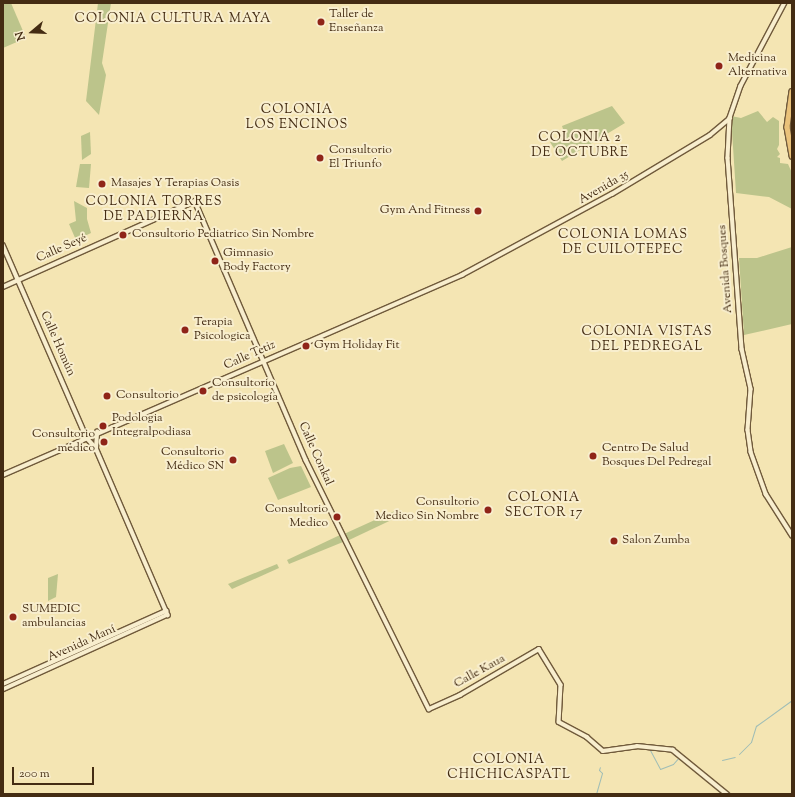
<!DOCTYPE html>
<html>
<head>
<meta charset="utf-8">
<style>
	body { margin:0 }
	#map { position:relative; width:795px; height:797px; overflow:hidden; background:#f4e5b3; font-family:"Sorts Mill Goudy",serif }
	div>[style] { position:absolute }
	.green>* { inset:0; background:#bcc48b }
	.stream>* { height:1px; margin:-0.5px; padding:0 0.5px; transform-origin:0.5px; border-radius:0.5px; background:#9fbdb6 }
	.roads { filter:drop-shadow(1px 0 #705a3b) drop-shadow(-1px 0 #705a3b) drop-shadow(0 1px #705a3b) drop-shadow(0 -1px #705a3b) }
	.minor>* { height:3.5px; margin:-1.75px; padding:0 1.75px; transform-origin:1.75px; border-radius:1.75px; background:#f8eece }
	.major>* { height:4.5px; margin:-2.25px; padding:0 2.25px; transform-origin:2.25px; border-radius:2.25px; background:#eac27a }
	.dots>* { width:11px; height:11px; translate:-50% -50%; box-sizing:border-box; border:2px solid #f8eece; border-radius:50% }
	span { translate:-50% -50%; white-space:nowrap; text-align:center; line-height:1.15; -webkit-text-stroke:4px #f8eece; paint-order:stroke }
	.poi-label { font-size:12px; color:#442c13 }
	.left { translate:0 -50%; text-align:left }
	.right { translate:-100% -50%; text-align:right }
	.street-label { font-size:12px; color:#442c13 }
	.neighbourhood-label { font-size:13px; color:#442c13; letter-spacing:1px }
	.frame { position:absolute; inset:0; border:4px solid #442c13; pointer-events:none }
	.north { position:absolute; left:12px; top:12px; width:40px; height:40px; -webkit-text-stroke:3px #f8eece; paint-order:stroke; rotate:251deg; font-size:11px; font-weight:700; line-height:16px; text-align:center; color:#442c13 }
	.north::after { content:''; display:block; margin:auto; width:14px; height:18px; background:#442c13; clip-path:polygon(50% 0,100% 100%,50% 72%,0 100%) }
	.scale { position:absolute; left:12px; top:767px; width:82px; height:18px; box-sizing:border-box; border:2px solid #442c13; border-top:0; padding-left:5px; font-size:12px; line-height:14px; white-space:nowrap; color:#442c13; -webkit-text-stroke:3px #f8eece; paint-order:stroke }
</style>
</head>
<body>
<div id="map">
	<div class="green">
		<div style="clip-path:polygon(3px 3px,11px 3px,26px 38px,3px 48px)"></div>
		<div style="clip-path:polygon(98px 3px,111px 3px,102px 63px,106px 75px,99px 115px,86px 101px)"></div>
		<div style="clip-path:polygon(612px 106px,625px 123px,562px 161px,550px 142px,565px 135px,562px 126px)"></div>
		<div style="clip-path:polygon(758px 111px,767px 122px,773px 117px,779px 121px,779px 145px,777px 149px,780px 154px,777px 157px,780px 158px,780px 163px,788px 164px,792px 173px,792px 209px,769px 197px,736px 193px,731px 116px,741px 118px)"></div>
		<div style="clip-path:polygon(90px 132px,91px 154px,82px 160px,81px 136px)"></div>
		<div style="clip-path:polygon(80px 164px,91px 164px,89px 188px,76px 187px)"></div>
		<div style="clip-path:polygon(74px 201px,87px 208px,87px 219px,91px 233px,76px 240px,69px 224px,76px 221px)"></div>
		<div style="clip-path:polygon(792px 247px,792px 324px,744px 335px,739px 258px,757px 258px)"></div>
		<div style="clip-path:polygon(284px 444px,293px 463px,273px 473px,265px 451px)"></div>
		<div style="clip-path:polygon(301px 466px,311px 487px,278px 500px,268px 478px,290px 468px)"></div>
		<div style="clip-path:polygon(399px 509px,402px 515px,347px 541px,344px 534px)"></div>
		<div style="clip-path:polygon(340px 535px,343px 542px,289px 564px,287px 560px)"></div>
		<div style="clip-path:polygon(277px 564px,279px 568px,232px 589px,228px 584px)"></div>
		<div style="clip-path:polygon(58px 574px,56px 597px,48px 601px,48px 578px)"></div>
	</div>
	<div class="stream">
		<div style="left:650px;top:750px;width:21px;rotate:62deg"></div>
		<div style="left:660px;top:769px;width:14px;rotate:-21deg"></div>
		<div style="left:673px;top:764px;width:9px;rotate:-49deg"></div>
		<div style="left:739px;top:754px;width:17px;rotate:-45deg"></div>
		<div style="left:751px;top:742px;width:17px;rotate:-73deg"></div>
		<div style="left:756px;top:726px;width:44px;rotate:-35.8deg"></div>
		<div style="left:722px;top:760px;width:13px;rotate:-13deg"></div>
		<div style="left:596px;top:794px;width:22px;rotate:-74deg"></div>
		<div style="left:602px;top:773px;width:4px;rotate:-135deg"></div>
		<div style="left:599px;top:770px;width:3px;rotate:-72deg"></div>
	</div>
	<div class="roads">
		<div class="minor">
			<div style="left:785px;top:3px;width:94px;rotate:117.9deg"></div>
			<div style="left:741px;top:86px;width:34px;rotate:109deg"></div>
			<div style="left:730px;top:118px;width:40px;rotate:92.9deg"></div>
			<div style="left:728px;top:158px;width:192px;rotate:85.8deg"></div>
			<div style="left:742px;top:349px;width:41px;rotate:77.3deg"></div>
			<div style="left:751px;top:389px;width:41px;rotate:94.2deg"></div>
			<div style="left:748px;top:430px;width:22px;rotate:82deg"></div>
			<div style="left:751px;top:452px;width:45px;rotate:70.3deg"></div>
			<div style="left:766px;top:494px;width:49px;rotate:57.6deg"></div>
			<div style="left:3px;top:245px;width:210px;rotate:66.5deg"></div>
			<div style="left:87px;top:438px;width:13px;rotate:48deg"></div>
			<div style="left:96px;top:448px;width:182px;rotate:66.7deg"></div>
			<div style="left:168px;top:615px;width:181px;rotate:155.6deg"></div>
			<div style="left:3px;top:287px;width:210px;rotate:-24.1deg"></div>
			<div style="left:195px;top:201px;width:282px;rotate:66.8deg"></div>
			<div style="left:306px;top:460px;width:278px;rotate:63.7deg"></div>
			<div style="left:429px;top:709px;width:34px;rotate:-24deg"></div>
			<div style="left:460px;top:695px;width:91px;rotate:-30.2deg"></div>
			<div style="left:539px;top:649px;width:42px;rotate:58.6deg"></div>
			<div style="left:561px;top:685px;width:37px;rotate:93deg"></div>
			<div style="left:559px;top:722px;width:32px;rotate:28deg"></div>
			<div style="left:587px;top:737px;width:21px;rotate:41deg"></div>
			<div style="left:603px;top:751px;width:34px;rotate:-8deg"></div>
			<div style="left:637px;top:746px;width:36px;rotate:6deg"></div>
			<div style="left:673px;top:750px;width:70px;rotate:39.2deg"></div>
			<div style="left:96px;top:448px;width:16px;rotate:-86deg"></div>
			<div style="left:3px;top:475px;width:501px;rotate:-23.54deg"></div>
			<div style="left:462px;top:275px;width:170px;rotate:-28.4deg"></div>
			<div style="left:612px;top:194px;width:114px;rotate:-31deg"></div>
			<div style="left:710px;top:135px;width:26px;rotate:-40deg"></div>
			<div style="left:3px;top:684px;width:179px;rotate:-24.1deg"></div>
		</div>
		<div class="major">
			<div style="left:792px;top:91px;width:36px;rotate:98deg"></div>
			<div style="left:787px;top:127px;width:29px;rotate:80deg"></div>
		</div>
	</div>
	<div class="dots">
		<div style="left:321px;top:22px;background:#8f2418"></div>
		<div style="left:719px;top:66px;background:#8f2418"></div>
		<div style="left:320px;top:158px;background:#8f2418"></div>
		<div style="left:102px;top:184px;background:#8f2418"></div>
		<div style="left:478px;top:211px;background:#8f2418"></div>
		<div style="left:123px;top:235px;background:#8f2418"></div>
		<div style="left:215px;top:261px;background:#8f2418"></div>
		<div style="left:185px;top:330px;background:#8f2418"></div>
		<div style="left:306px;top:346px;background:#8f2418"></div>
		<div style="left:203px;top:391px;background:#8f2418"></div>
		<div style="left:107px;top:396px;background:#8f2418"></div>
		<div style="left:103px;top:426px;background:#8f2418"></div>
		<div style="left:104px;top:442px;background:#8f2418"></div>
		<div style="left:593px;top:456px;background:#8f2418"></div>
		<div style="left:233px;top:460px;background:#8f2418"></div>
		<div style="left:488px;top:510px;background:#8f2418"></div>
		<div style="left:337px;top:517px;background:#8f2418"></div>
		<div style="left:614px;top:541px;background:#8f2418"></div>
		<div style="left:13px;top:617px;background:#8f2418"></div>
	</div>
	<div class="poi-label">
		<span class="left" style="left:329px;top:22px">Taller de<br>Enseñanza</span>
		<span class="left" style="left:728px;top:66px">Medicina<br>Alternativa</span>
		<span class="left" style="left:329px;top:158px">Consultorio<br>El Triunfo</span>
		<span class="left" style="left:111px;top:184px">Masajes Y Terapias Oasis</span>
		<span class="right" style="left:470px;top:211px">Gym And Fitness</span>
		<span class="left" style="left:132px;top:235px">Consultorio Pediatrico Sin Nombre</span>
		<span class="left" style="left:223px;top:261px">Gimnasio<br>Body Factory</span>
		<span class="left" style="left:194px;top:330px">Terapia<br>Psicologica</span>
		<span class="left" style="left:314px;top:346px">Gym Holiday Fit</span>
		<span class="left" style="left:212px;top:391px">Consultorio<br>de psicología</span>
		<span class="left" style="left:116px;top:396px">Consultorio</span>
		<span class="left" style="left:112px;top:426px">Podologia<br>Integralpodiasa</span>
		<span class="right" style="left:95px;top:442px">Consultorio<br>médico</span>
		<span class="left" style="left:602px;top:456px">Centro De Salud<br>Bosques Del Pedregal</span>
		<span class="right" style="left:224px;top:460px">Consultorio<br>Médico SN</span>
		<span class="right" style="left:479px;top:510px">Consultorio<br>Medico Sin Nombre</span>
		<span class="right" style="left:328px;top:517px">Consultorio<br>Medico</span>
		<span class="left" style="left:622px;top:541px">Salon Zumba</span>
		<span class="left" style="left:22px;top:617px">SUMEDIC<br>ambulancias</span>
	</div>
	<div class="street-label">
		<span style="left:604px;top:188px;rotate:-30deg">Avenida 35</span>
		<span style="left:62px;top:249px;rotate:-24deg">Calle Seyé</span>
		<span style="left:726px;top:269px;rotate:-94deg">Avenida Bosques</span>
		<span style="left:57px;top:344px;rotate:66deg">Calle Homún</span>
		<span style="left:250px;top:356px;rotate:-24deg">Calle Tetiz</span>
		<span style="left:315px;top:454px;rotate:66deg">Calle Conkal</span>
		<span style="left:82px;top:644px;rotate:-24deg">Avenida Maní</span>
		<span style="left:480px;top:672px;rotate:-29deg">Calle Kaua</span>
	</div>
	<div class="neighbourhood-label">
		<span style="left:173px;top:19px">COLONIA CULTURA MAYA</span>
		<span style="left:297px;top:118px">COLONIA<br>LOS ENCINOS</span>
		<span style="left:580px;top:146px">COLONIA 2<br>DE OCTUBRE</span>
		<span style="left:154px;top:210px">COLONIA TORRES<br>DE PADIERNA</span>
		<span style="left:623px;top:243px">COLONIA LOMAS<br>DE CUILOTEPEC</span>
		<span style="left:647px;top:340px">COLONIA VISTAS<br>DEL PEDREGAL</span>
		<span style="left:544px;top:506px">COLONIA<br>SECTOR 17</span>
		<span style="left:509px;top:768px">COLONIA<br>CHICHICASPATL</span>
	</div>
	<div class="frame"></div>
	<div class="north">N</div>
	<div class="scale">200 m</div>
</div>
</body>
</html>
